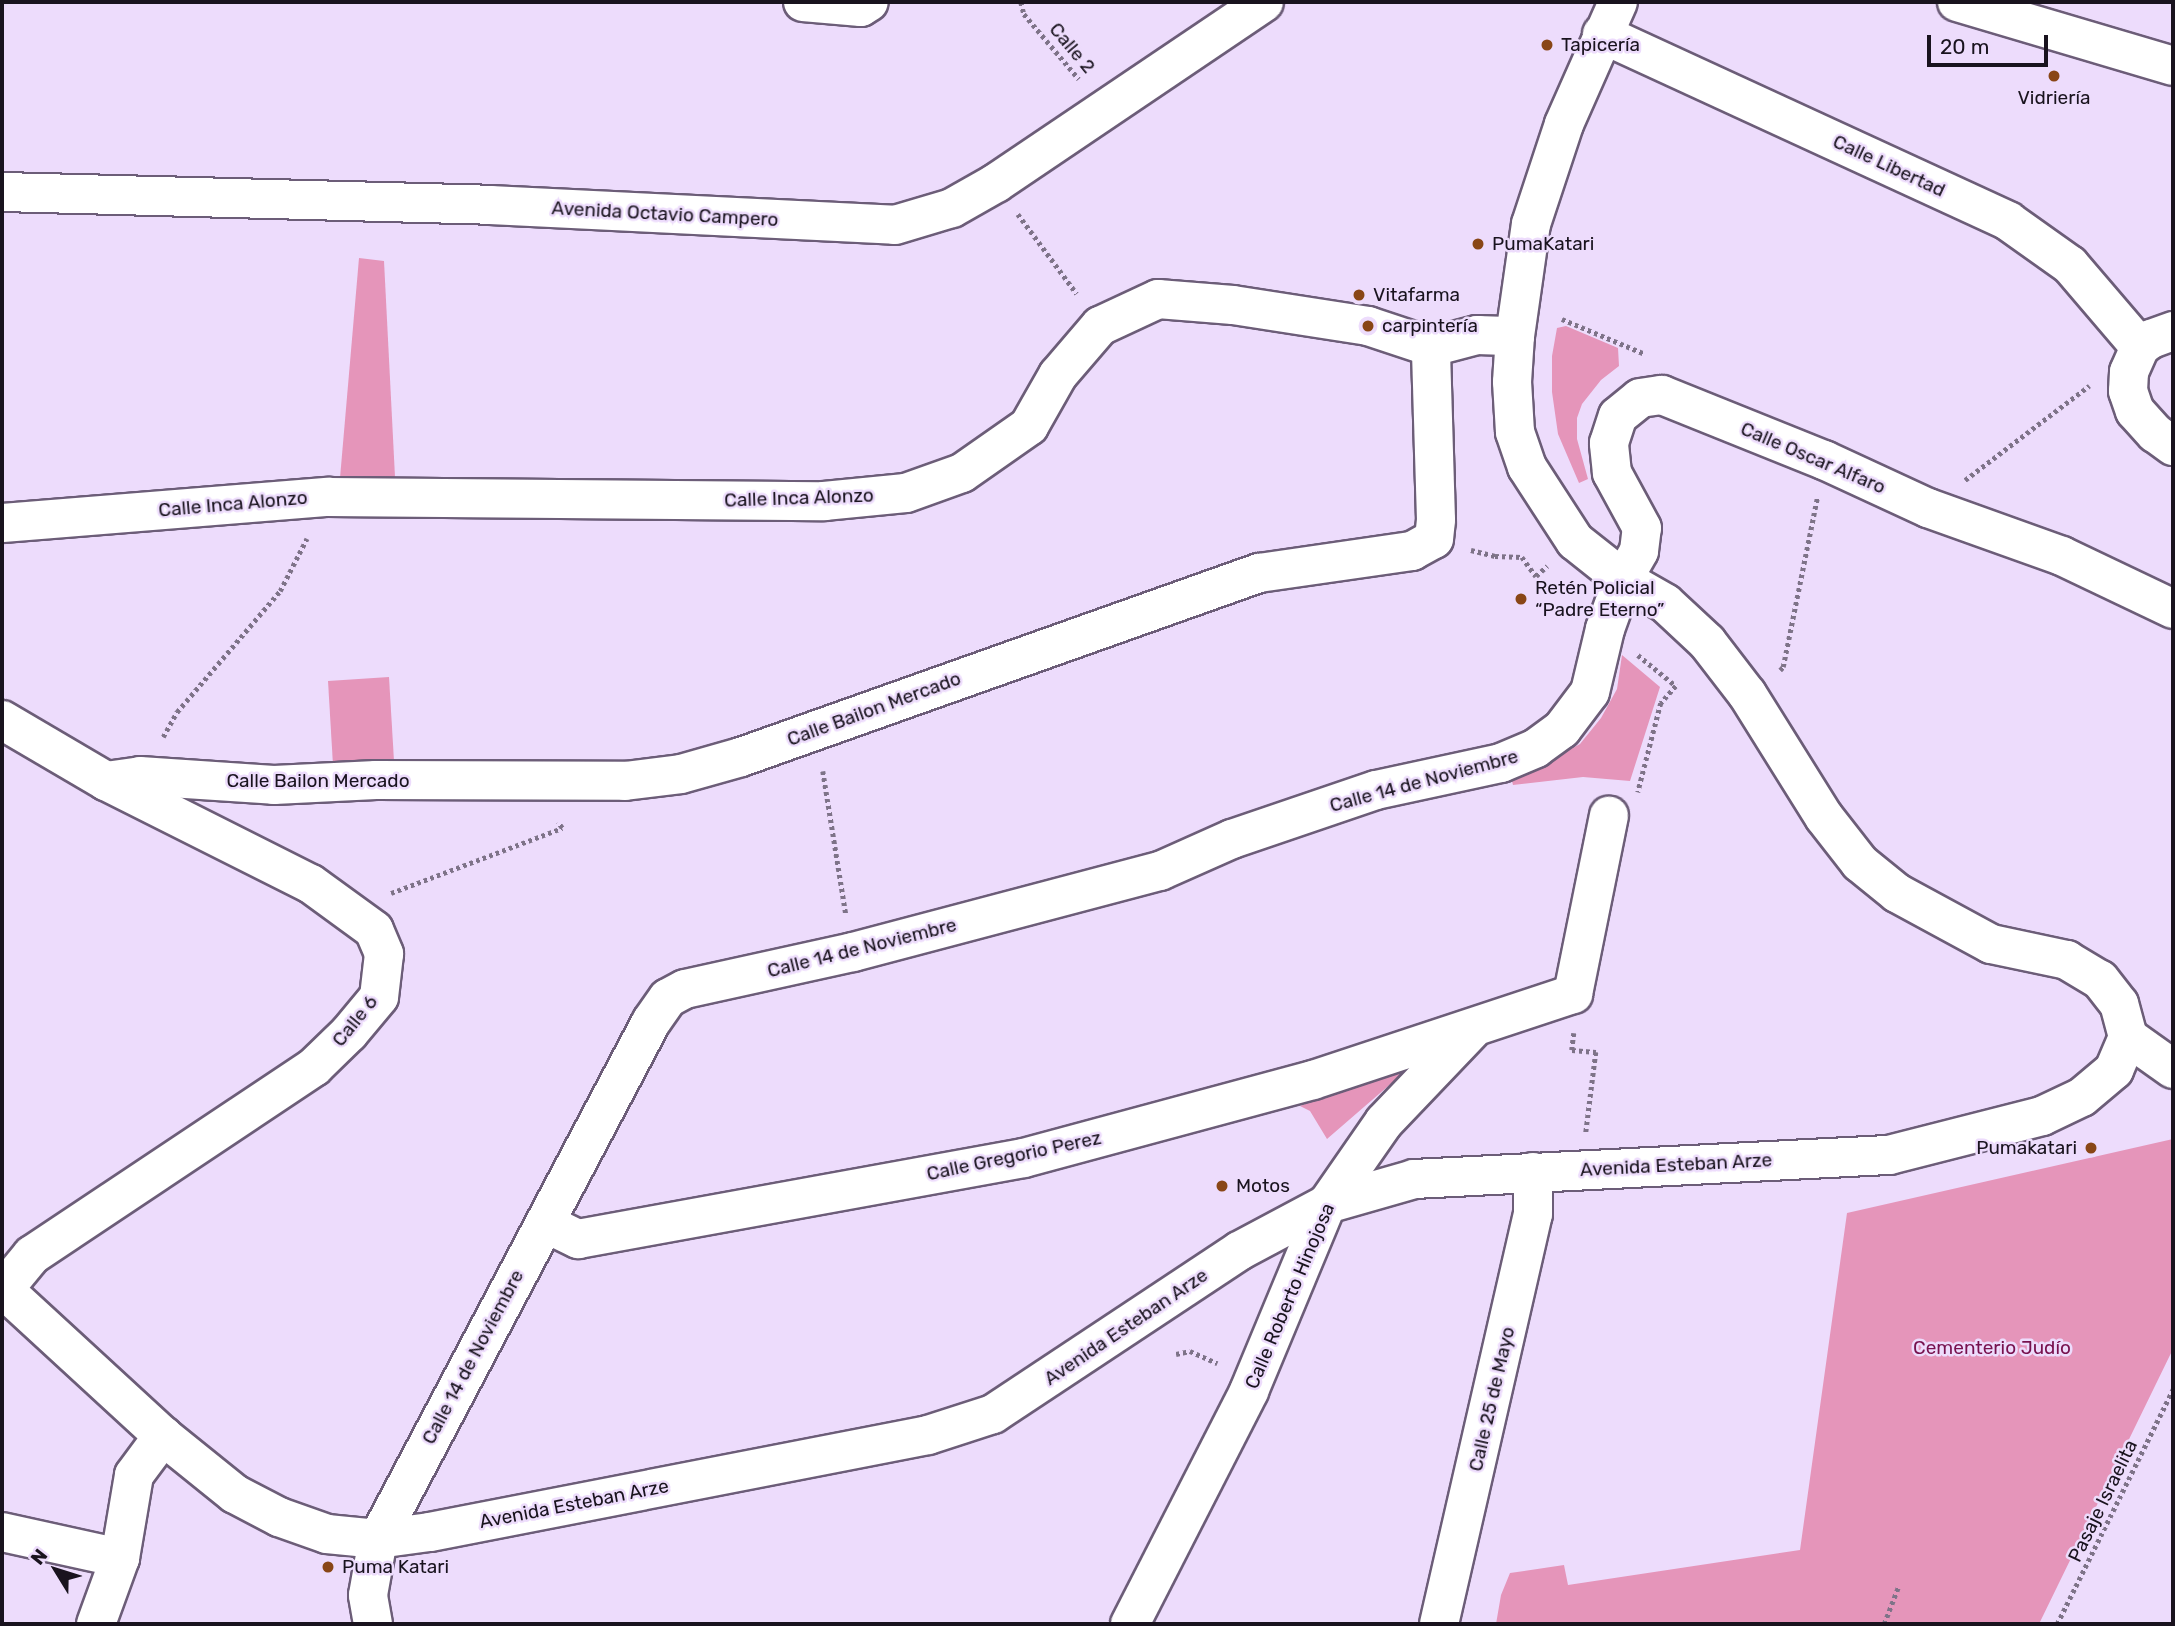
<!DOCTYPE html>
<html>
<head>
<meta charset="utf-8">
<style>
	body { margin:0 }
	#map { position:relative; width:2175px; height:1626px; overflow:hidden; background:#eddcfc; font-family:Rubik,sans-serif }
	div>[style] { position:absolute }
	.green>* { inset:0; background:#e595ba }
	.path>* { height:4.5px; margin-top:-2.25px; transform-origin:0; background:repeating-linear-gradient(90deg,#7e7388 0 3.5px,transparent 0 7px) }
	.roads { filter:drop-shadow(2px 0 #6c5d78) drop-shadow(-2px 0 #6c5d78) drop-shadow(0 2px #6c5d78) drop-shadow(0 -2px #6c5d78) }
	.street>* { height:38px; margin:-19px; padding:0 19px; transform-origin:19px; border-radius:19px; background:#fff }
	.secondary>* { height:38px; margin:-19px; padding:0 19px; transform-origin:19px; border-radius:19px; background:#fff }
	.dots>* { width:19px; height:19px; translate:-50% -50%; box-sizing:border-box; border:4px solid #eddcfc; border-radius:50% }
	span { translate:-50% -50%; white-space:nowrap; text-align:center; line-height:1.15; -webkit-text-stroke:5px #eddcfc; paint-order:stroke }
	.poi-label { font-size:19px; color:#19131e }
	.left { translate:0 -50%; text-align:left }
	.right { translate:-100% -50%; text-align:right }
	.street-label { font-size:19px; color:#19131e }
	.park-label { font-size:19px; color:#77114e }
	.frame { position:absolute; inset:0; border:4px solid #19131e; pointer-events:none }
	.north { position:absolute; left:21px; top:1535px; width:70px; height:70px; -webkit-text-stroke:5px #eddcfc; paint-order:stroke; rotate:308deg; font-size:19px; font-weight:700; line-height:28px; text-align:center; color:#19131e }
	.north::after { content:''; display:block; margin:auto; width:24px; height:32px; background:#19131e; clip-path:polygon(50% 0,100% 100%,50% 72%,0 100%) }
	.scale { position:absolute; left:1927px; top:35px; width:121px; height:32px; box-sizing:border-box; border:4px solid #19131e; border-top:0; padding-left:9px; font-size:21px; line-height:24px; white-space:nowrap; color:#19131e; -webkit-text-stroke:5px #eddcfc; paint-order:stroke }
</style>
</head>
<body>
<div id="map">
	<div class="green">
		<div style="clip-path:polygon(359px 258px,384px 261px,395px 477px,340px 478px)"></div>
		<div style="clip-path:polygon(1566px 326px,1618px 348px,1619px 366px,1601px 380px,1582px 404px,1577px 418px,1577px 439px,1588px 479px,1579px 483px,1558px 434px,1552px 392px,1552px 356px,1557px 328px)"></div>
		<div style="clip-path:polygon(1622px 655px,1660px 687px,1630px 781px,1583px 777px,1513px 785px,1512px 781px,1580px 744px,1601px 718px,1617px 689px)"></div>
		<div style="clip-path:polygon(389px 677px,394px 761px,333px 765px,328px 681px)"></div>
		<div style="clip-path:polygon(1409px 1068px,1327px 1139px,1310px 1111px,1300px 1106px,1326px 1096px,1326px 1091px)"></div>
		<div style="clip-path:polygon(2173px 1139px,2173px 1349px,2039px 1624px,1496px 1624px,1501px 1595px,1510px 1573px,1564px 1565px,1568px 1585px,1800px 1550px,1847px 1213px)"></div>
	</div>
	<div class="path">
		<div style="left:1021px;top:2px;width:12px;rotate:76deg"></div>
		<div style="left:1024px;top:14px;width:85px;rotate:49.8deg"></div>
		<div style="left:1018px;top:214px;width:99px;rotate:53.6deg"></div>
		<div style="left:1562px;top:319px;width:88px;rotate:22.8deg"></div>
		<div style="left:1965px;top:480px;width:156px;rotate:-37.2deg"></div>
		<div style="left:1471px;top:550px;width:25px;rotate:14deg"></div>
		<div style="left:1495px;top:556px;width:27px;rotate:2deg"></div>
		<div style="left:1522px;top:557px;width:24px;rotate:54deg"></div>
		<div style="left:1536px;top:576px;width:15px;rotate:-42deg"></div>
		<div style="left:1638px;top:655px;width:49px;rotate:39.2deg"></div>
		<div style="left:1676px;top:686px;width:23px;rotate:131deg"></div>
		<div style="left:1661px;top:703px;width:92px;rotate:104.5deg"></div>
		<div style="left:1780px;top:670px;width:4px;rotate:-45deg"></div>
		<div style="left:1783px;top:667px;width:172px;rotate:-78.6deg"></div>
		<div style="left:163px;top:737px;width:29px;rotate:-61deg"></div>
		<div style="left:177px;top:712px;width:159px;rotate:-49.6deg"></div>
		<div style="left:280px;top:591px;width:59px;rotate:-63deg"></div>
		<div style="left:823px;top:771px;width:145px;rotate:80.9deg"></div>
		<div style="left:391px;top:893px;width:183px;rotate:-20.8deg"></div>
		<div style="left:562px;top:828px;width:7px;rotate:-124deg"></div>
		<div style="left:1574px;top:1033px;width:17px;rotate:97deg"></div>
		<div style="left:1572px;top:1050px;width:24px;rotate:5deg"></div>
		<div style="left:1596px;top:1052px;width:81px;rotate:97.1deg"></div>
		<div style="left:1176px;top:1354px;width:14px;rotate:-12deg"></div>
		<div style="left:1190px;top:1351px;width:30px;rotate:24deg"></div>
		<div style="left:1884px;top:1624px;width:39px;rotate:-69deg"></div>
		<div style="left:2057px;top:1624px;width:262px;rotate:-63.7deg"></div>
	</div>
	<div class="roads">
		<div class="street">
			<div style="left:803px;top:2px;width:58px;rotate:4.9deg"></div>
			<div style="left:861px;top:7px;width:9px;rotate:-32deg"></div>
			<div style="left:1602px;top:34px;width:447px;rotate:24.7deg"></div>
			<div style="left:2008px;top:221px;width:76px;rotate:35.4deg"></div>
			<div style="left:2070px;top:265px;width:108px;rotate:49.5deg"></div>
			<div style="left:2px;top:192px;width:488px;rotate:1.5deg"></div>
			<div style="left:490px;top:205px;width:405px;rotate:2.8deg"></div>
			<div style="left:895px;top:225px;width:59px;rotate:-16.6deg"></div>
			<div style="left:952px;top:208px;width:51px;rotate:-29.6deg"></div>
			<div style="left:996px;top:183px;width:323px;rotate:-34deg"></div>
			<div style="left:2173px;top:331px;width:23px;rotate:160deg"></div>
			<div style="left:2151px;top:339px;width:14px;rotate:144deg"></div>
			<div style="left:2140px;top:347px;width:27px;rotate:114deg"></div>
			<div style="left:2129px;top:372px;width:19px;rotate:93deg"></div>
			<div style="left:2128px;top:391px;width:21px;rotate:71deg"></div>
			<div style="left:2135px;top:411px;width:30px;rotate:48deg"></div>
			<div style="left:2155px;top:433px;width:22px;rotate:36deg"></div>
			<div style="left:2px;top:523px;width:327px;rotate:-4.6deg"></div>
			<div style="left:328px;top:497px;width:496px;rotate:0.5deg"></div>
			<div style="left:824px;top:501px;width:82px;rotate:-5.6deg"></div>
			<div style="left:906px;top:493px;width:59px;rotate:-19.7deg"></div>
			<div style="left:962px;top:473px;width:82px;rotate:-35deg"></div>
			<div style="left:1029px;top:426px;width:59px;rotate:-60.4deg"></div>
			<div style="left:1058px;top:375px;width:65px;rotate:-49.4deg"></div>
			<div style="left:1100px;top:326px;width:64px;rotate:-25deg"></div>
			<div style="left:1158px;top:299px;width:75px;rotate:4.6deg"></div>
			<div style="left:1233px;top:305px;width:137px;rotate:8.8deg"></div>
			<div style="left:1368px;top:326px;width:66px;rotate:18.4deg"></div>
			<div style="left:1431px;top:347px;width:48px;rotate:-14.6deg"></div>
			<div style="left:1477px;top:335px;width:38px;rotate:2deg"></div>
			<div style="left:2px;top:720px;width:121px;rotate:30.4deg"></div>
			<div style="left:106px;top:781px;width:229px;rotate:26.7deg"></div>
			<div style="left:311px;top:884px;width:78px;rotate:36.1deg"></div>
			<div style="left:374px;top:930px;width:26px;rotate:67deg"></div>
			<div style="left:384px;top:954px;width:43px;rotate:96.6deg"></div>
			<div style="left:379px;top:997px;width:47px;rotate:129.8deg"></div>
			<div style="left:349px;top:1033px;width:49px;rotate:135.8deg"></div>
			<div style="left:314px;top:1067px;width:339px;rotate:146.3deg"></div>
			<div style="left:32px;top:1255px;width:44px;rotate:129.5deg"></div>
			<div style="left:106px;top:781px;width:34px;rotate:-8deg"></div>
			<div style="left:140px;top:776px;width:134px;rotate:3.8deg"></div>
			<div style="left:274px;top:785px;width:102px;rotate:-2.8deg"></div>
			<div style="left:376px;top:780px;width:249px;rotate:0.2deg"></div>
			<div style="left:625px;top:781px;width:56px;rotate:-7.1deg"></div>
			<div style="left:681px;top:774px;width:62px;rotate:-15.8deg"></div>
			<div style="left:741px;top:757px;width:550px;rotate:-19.56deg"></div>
			<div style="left:1259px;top:573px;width:155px;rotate:-8.2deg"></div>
			<div style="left:1412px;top:551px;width:25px;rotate:-29deg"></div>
			<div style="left:1434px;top:539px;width:19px;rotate:-84deg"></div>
			<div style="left:1436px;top:520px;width:173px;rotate:-91.7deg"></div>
			<div style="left:545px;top:1223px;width:37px;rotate:26deg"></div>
			<div style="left:578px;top:1239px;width:453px;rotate:-10.3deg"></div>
			<div style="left:1024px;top:1158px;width:299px;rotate:-15.1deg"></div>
			<div style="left:1313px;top:1080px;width:274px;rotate:-18.3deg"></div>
			<div style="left:1573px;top:994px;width:182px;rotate:-78.6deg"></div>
			<div style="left:2px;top:1532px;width:121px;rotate:12.4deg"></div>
			<div style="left:96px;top:1624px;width:70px;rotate:-70deg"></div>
			<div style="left:120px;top:1558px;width:84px;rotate:-80.4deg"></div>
			<div style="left:134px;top:1475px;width:49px;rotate:-53.4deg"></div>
			<div style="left:373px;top:1624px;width:29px;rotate:-100deg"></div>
			<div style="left:368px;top:1595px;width:57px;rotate:-79.9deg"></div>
			<div style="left:378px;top:1539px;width:585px;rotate:-62.16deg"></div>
			<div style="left:651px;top:1022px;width:29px;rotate:-55deg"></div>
			<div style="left:668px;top:998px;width:19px;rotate:-28deg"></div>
			<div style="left:685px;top:989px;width:172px;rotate:-12.4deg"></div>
			<div style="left:853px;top:952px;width:318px;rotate:-14.8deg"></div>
			<div style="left:1160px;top:871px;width:79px;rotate:-24deg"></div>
			<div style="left:1232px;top:839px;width:152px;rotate:-18.8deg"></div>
			<div style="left:1376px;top:790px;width:128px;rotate:-12.2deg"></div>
			<div style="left:1501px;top:763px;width:38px;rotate:-23deg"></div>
			<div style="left:1536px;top:748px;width:32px;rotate:-36deg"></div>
			<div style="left:1562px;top:729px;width:46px;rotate:-52.9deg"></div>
			<div style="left:1590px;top:692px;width:65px;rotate:-76.6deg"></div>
			<div style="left:1605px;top:629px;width:53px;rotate:-70.2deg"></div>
			<div style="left:1623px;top:579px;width:32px;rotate:-60deg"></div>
			<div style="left:1639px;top:551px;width:23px;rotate:-83deg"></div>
			<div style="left:1642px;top:528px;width:63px;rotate:-118.6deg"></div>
			<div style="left:1612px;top:473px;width:30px;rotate:-96deg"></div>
			<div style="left:1609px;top:443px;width:28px;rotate:-72deg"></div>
			<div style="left:1618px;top:416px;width:28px;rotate:-39deg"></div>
			<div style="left:1640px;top:398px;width:22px;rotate:-8deg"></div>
			<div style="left:1662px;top:395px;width:175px;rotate:21.9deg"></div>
			<div style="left:1824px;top:460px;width:115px;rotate:24.8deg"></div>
			<div style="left:1928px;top:508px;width:142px;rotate:19.7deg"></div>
			<div style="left:2062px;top:556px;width:123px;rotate:25.5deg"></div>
			<div style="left:1130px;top:1624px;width:262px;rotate:-62.9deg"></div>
			<div style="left:1249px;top:1391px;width:203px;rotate:-67.4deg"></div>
			<div style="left:1327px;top:1204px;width:100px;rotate:-55.2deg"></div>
			<div style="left:1384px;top:1122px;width:127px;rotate:-46.3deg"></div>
		</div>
		<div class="secondary">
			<div style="left:1957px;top:2px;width:225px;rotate:16.5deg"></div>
			<div style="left:2128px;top:1037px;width:55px;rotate:35.4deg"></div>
			<div style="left:2px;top:1288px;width:219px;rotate:42.6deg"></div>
			<div style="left:163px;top:1436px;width:92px;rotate:38.9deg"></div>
			<div style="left:235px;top:1494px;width:50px;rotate:27.6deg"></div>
			<div style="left:279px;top:1517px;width:51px;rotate:19.5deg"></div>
			<div style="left:327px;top:1534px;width:51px;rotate:5.6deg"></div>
			<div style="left:378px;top:1539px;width:52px;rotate:-7.7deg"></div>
			<div style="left:430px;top:1532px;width:507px;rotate:-11.02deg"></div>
			<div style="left:928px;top:1435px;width:68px;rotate:-17.9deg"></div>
			<div style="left:993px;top:1414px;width:295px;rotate:-33.5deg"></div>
			<div style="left:1239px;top:1251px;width:100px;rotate:-28.1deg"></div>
			<div style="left:1327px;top:1204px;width:91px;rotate:-16deg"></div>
			<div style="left:1414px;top:1179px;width:476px;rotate:-2.9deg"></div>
			<div style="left:1889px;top:1155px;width:158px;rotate:-14.3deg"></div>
			<div style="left:2042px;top:1116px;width:44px;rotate:-25.4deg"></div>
			<div style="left:2082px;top:1097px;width:42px;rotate:-40.2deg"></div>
			<div style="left:2114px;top:1070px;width:36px;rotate:-67deg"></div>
			<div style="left:2128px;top:1037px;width:34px;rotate:-105deg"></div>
			<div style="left:2119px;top:1004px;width:31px;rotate:-128deg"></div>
			<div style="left:2100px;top:980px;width:39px;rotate:-149deg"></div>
			<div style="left:2067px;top:960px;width:78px;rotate:-168.1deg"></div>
			<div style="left:1991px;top:944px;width:107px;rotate:-151.5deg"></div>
			<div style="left:1897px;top:893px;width:48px;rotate:-141deg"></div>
			<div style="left:1860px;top:863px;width:58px;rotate:-128deg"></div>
			<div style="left:1824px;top:817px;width:145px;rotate:-122deg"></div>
			<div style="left:1747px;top:694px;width:66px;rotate:-127.6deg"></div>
			<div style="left:1707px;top:642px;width:57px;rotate:-137.1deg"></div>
			<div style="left:1665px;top:603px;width:48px;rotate:-150.3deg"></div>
			<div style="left:1623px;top:579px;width:61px;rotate:-141.6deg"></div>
			<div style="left:1575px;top:541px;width:88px;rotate:-123deg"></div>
			<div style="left:1527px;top:467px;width:37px;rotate:-109deg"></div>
			<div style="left:1515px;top:432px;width:50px;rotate:-93.4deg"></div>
			<div style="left:1512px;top:382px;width:46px;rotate:-86.3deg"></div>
			<div style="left:1515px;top:336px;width:113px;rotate:-81.9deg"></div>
			<div style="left:1531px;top:224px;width:105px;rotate:-71.7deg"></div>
			<div style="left:1564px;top:124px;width:133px;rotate:-66.1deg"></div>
			<div style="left:1439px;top:1624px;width:421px;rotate:-77.1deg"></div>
			<div style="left:1533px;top:1214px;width:42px;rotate:-90deg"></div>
		</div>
	</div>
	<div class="dots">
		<div style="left:1547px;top:45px;background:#894616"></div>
		<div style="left:2054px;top:76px;background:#894616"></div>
		<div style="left:1478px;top:244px;background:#894616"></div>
		<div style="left:1359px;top:295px;background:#894616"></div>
		<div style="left:1368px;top:326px;background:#894616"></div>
		<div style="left:1521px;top:599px;background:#894616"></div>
		<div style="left:2091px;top:1148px;background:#894616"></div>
		<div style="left:1222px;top:1186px;background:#894616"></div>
		<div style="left:328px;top:1567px;background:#894616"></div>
	</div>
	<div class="poi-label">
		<span class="left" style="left:1561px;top:45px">Tapicería</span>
		<span style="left:2054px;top:98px">Vidriería</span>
		<span class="left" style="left:1492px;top:244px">PumaKatari</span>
		<span class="left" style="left:1373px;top:295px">Vitafarma</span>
		<span class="left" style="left:1382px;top:326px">carpintería</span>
		<span class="left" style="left:1535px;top:599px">Retén Policial<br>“Padre Eterno”</span>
		<span class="right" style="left:2077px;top:1148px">Pumakatari</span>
		<span class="left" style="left:1236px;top:1186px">Motos</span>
		<span class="left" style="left:342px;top:1567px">Puma Katari</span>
	</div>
	<div class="street-label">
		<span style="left:1072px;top:48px;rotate:50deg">Calle 2</span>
		<span style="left:1889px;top:166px;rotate:25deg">Calle Libertad</span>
		<span style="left:665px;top:214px;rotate:3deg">Avenida Octavio Campero</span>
		<span style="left:1813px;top:458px;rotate:23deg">Calle Oscar Alfaro</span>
		<span style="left:799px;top:498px;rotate:-2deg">Calle Inca Alonzo</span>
		<span style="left:233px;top:504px;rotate:-5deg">Calle Inca Alonzo</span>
		<span style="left:874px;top:709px;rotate:-20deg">Calle Bailon Mercado</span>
		<span style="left:318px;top:781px">Calle Bailon Mercado</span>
		<span style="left:1424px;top:781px;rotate:-15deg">Calle 14 de Noviembre</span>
		<span style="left:862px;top:948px;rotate:-14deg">Calle 14 de Noviembre</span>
		<span style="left:355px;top:1021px;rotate:-51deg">Calle 6</span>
		<span style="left:1014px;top:1156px;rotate:-12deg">Calle Gregorio Perez</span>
		<span style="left:1676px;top:1165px;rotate:-3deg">Avenida Esteban Arze</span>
		<span style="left:1290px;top:1296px;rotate:-67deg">Calle Roberto Hinojosa</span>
		<span style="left:1126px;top:1327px;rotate:-34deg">Avenida Esteban Arze</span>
		<span style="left:473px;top:1357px;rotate:-62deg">Calle 14 de Noviembre</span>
		<span style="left:1492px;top:1399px;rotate:-77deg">Calle 25 de Mayo</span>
		<span style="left:2103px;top:1501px;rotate:-64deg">Pasaje Israelita</span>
		<span style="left:574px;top:1504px;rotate:-11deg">Avenida Esteban Arze</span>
	</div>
	<div class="park-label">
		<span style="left:1992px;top:1348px">Cementerio Judío</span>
	</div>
	<div class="frame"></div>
	<div class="north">N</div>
	<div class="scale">20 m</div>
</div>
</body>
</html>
